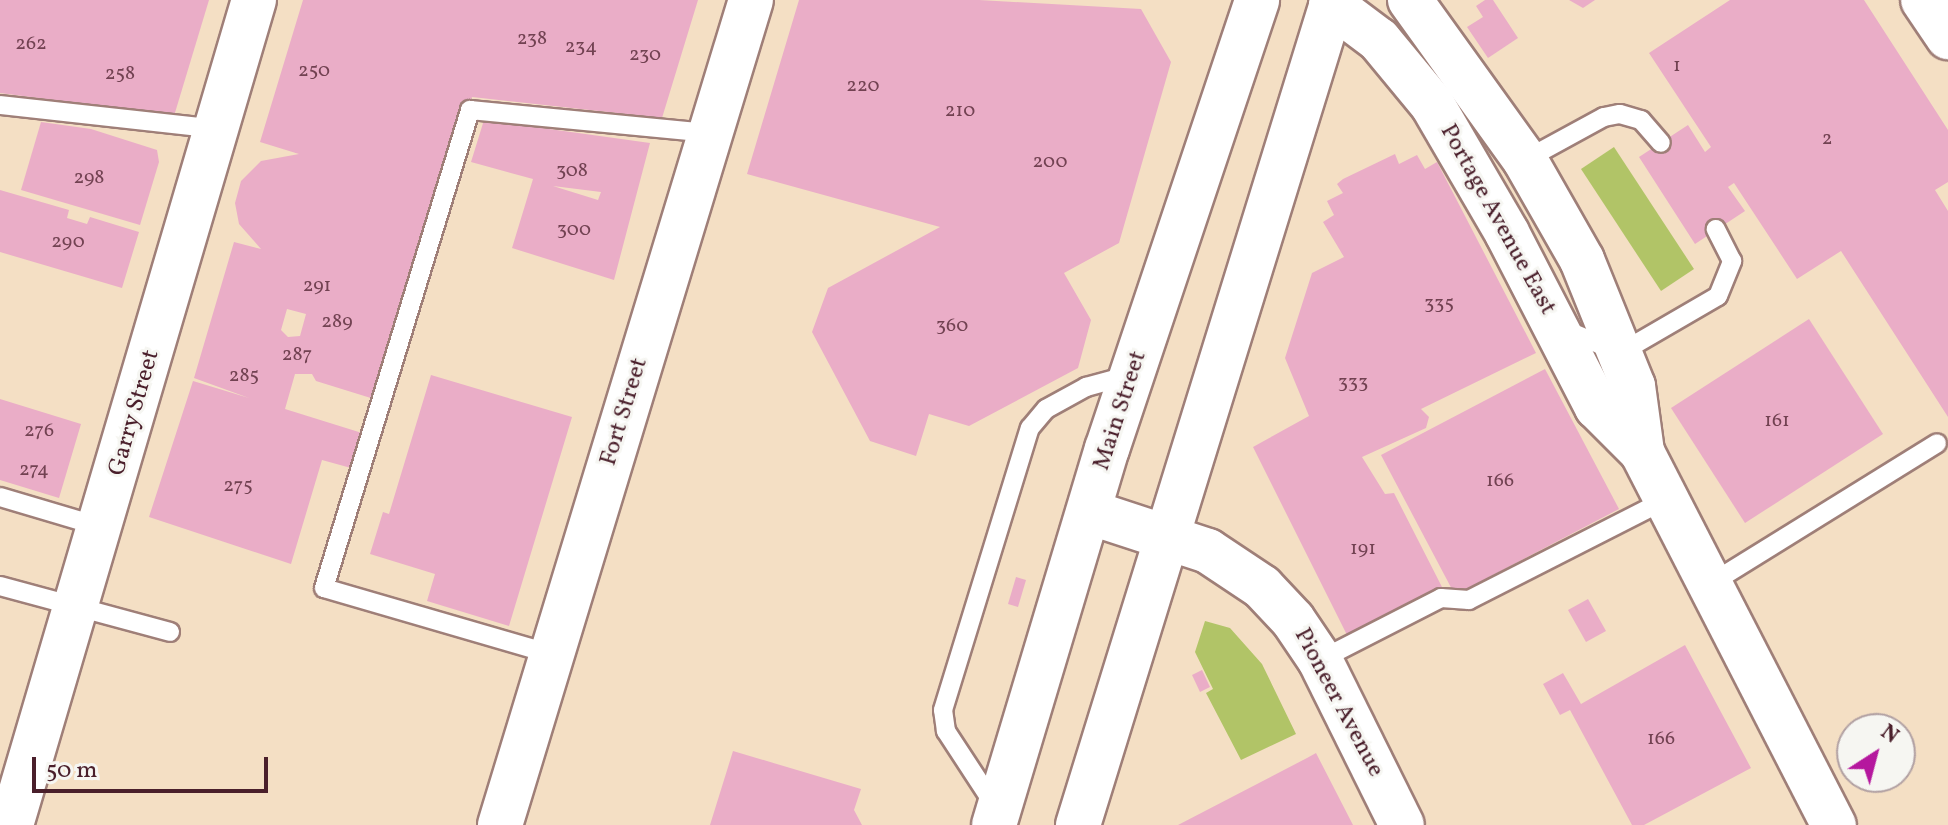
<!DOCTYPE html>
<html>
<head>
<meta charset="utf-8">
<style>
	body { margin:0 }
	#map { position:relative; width:1948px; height:825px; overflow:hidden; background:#f4dfc4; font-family:Vollkorn,serif }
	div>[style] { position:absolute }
	.green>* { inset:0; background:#b1c467 }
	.building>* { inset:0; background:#eaadc7 }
	.roads { filter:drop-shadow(2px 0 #9f7f78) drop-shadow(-2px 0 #9f7f78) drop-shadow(0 2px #9f7f78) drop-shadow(0 -2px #9f7f78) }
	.service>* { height:18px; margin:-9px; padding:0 9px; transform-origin:9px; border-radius:9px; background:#fff }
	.tertiary>* { height:44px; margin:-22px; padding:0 22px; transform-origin:22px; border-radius:22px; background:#fff }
	.secondary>* { height:44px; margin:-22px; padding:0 22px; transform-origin:22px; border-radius:22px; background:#fff }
	.primary>* { height:44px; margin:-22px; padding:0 22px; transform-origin:22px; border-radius:22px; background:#fff }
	span { translate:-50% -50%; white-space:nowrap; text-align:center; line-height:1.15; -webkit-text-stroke:6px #f6f6f2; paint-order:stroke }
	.number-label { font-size:20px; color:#724252 }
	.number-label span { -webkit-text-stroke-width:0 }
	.street-label { font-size:24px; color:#4a1f2b }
	.north { position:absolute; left:1836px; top:713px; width:80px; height:80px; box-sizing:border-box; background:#f6f6f2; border:2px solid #b1a0a2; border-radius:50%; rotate:36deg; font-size:22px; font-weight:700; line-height:32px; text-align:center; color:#4a1f2b }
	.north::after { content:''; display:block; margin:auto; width:28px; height:36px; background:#b5179e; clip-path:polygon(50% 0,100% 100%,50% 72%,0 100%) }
	.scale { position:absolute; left:32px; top:757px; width:236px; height:36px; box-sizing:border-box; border:4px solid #4a1f2b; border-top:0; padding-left:10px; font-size:24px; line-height:28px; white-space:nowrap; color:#4a1f2b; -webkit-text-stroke:6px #f6f6f2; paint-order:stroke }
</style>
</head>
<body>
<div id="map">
	<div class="green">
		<div style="clip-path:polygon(1614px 147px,1694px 269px,1661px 291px,1581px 169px)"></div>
		<div style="clip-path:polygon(1205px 621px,1230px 628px,1262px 664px,1296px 734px,1241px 760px,1206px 693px,1213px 689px,1195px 652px)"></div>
	</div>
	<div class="building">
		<div style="clip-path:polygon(0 0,209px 0,174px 116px,0 93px)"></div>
		<div style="clip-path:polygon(evenodd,303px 0,698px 0,662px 118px,472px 97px,374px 399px,316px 381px,312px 374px,295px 374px,285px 409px,362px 433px,351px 468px,322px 460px,291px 564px,149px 517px,193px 381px,249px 398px,194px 378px,234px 242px,261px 249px,239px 224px,235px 203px,241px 181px,261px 161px,299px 154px,260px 142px,303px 0,287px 309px,306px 314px,300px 336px,288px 337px,281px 330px,287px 309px)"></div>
		<div style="clip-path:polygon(799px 0,979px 0,1141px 9px,1171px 62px,1119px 243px,1064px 273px,1091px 320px,1078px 368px,969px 426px,929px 414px,916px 456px,870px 441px,812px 332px,828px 288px,940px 227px,747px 174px)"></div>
		<div style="clip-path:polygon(1485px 0,1493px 0,1518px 38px,1488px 58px,1467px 27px,1483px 17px,1476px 6px)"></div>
		<div style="clip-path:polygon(1569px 0,1595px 0,1583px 8px)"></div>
		<div style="clip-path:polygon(1730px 0,1864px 0,1948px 130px,1948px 182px,1935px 190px,1948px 211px,1948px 417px,1841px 251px,1797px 279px,1734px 183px,1728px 187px,1745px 211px,1695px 244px,1639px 157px,1688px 125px,1705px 152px,1711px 147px,1649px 53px)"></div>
		<div style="clip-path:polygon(evenodd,484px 120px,650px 143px,614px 280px,512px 248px,533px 179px,471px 162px,484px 120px,553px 186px,601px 192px,598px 200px,553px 186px)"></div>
		<div style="clip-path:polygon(41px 122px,91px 129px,157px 150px,159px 162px,140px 225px,21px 190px)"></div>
		<div style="clip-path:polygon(1395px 154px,1399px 164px,1417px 155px,1425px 169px,1437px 162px,1536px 353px,1421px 409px,1429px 417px,1426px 428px,1362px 457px,1385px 494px,1394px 493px,1442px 587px,1349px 639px,1253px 447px,1309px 416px,1285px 358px,1312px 273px,1344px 257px,1323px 222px,1334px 215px,1327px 201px,1343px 193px,1337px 184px,1343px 179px)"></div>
		<div style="clip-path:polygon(0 190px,69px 210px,67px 218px,87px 224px,90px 217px,139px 232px,122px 288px,0 252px)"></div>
		<div style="clip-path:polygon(1809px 319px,1883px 434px,1745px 523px,1671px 408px)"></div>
		<div style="clip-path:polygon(1545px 369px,1619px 509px,1455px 595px,1381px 455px)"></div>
		<div style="clip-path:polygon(431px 375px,572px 417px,509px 626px,427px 601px,435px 574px,370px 554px,383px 512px,389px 514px)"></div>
		<div style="clip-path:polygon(0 399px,81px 424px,59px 498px,0 480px)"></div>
		<div style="clip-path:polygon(1016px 577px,1026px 580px,1018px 607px,1008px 604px)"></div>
		<div style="clip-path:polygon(1588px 599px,1606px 631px,1586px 642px,1568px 610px)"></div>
		<div style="clip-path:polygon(1685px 645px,1751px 768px,1644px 825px,1632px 825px,1570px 710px,1560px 715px,1543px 684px,1563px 673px,1581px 704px)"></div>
		<div style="clip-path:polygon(1202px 670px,1210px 687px,1200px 692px,1192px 675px)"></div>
		<div style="clip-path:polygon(733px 751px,861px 789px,854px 810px,862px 825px,710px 825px)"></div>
		<div style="clip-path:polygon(1316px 753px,1353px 825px,1178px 825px,1307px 758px)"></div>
	</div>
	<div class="roads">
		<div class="service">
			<div style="left:0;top:105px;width:217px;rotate:6.3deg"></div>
			<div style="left:1525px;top:160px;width:90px;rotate:-28.6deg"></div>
			<div style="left:1604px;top:117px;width:16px;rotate:-11deg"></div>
			<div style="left:1620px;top:114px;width:22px;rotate:16deg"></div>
			<div style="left:1641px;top:120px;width:30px;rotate:49deg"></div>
			<div style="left:1566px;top:330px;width:59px;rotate:23.1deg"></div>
			<div style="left:1620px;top:353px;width:113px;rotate:-30.2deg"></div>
			<div style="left:1718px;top:296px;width:38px;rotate:-68deg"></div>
			<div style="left:1732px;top:261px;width:36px;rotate:-117deg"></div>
			<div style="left:0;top:497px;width:105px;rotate:16.5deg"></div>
			<div style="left:1710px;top:584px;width:267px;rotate:-31.8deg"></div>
			<div style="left:0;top:586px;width:176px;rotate:15.1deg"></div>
			<div style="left:551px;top:654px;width:236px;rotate:-163.8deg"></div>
			<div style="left:324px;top:588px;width:500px;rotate:-73deg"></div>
			<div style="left:470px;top:110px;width:241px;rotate:5.5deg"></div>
			<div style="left:1320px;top:660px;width:136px;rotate:-27.1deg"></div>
			<div style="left:1441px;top:598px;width:28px;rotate:4deg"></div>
			<div style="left:1469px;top:600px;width:220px;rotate:-27deg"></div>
			<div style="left:995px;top:806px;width:90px;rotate:-123.2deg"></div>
			<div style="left:946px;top:731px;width:21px;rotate:-98deg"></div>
			<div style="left:943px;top:710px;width:295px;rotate:-72.9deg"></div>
			<div style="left:1030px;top:428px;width:25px;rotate:-50deg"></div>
			<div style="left:1046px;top:409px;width:46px;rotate:-28.8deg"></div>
			<div style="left:1086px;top:387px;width:46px;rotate:-15.3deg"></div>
		</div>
		<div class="tertiary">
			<div style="left:1923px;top:0;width:45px;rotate:56deg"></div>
			<div style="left:11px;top:825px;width:860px;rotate:-73.59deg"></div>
			<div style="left:500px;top:825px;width:862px;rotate:-73.08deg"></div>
		</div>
		<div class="secondary">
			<div style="left:1410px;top:0;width:197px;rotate:54.3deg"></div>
			<div style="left:1525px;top:160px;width:115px;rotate:60.3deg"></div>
			<div style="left:1582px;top:260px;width:136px;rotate:68deg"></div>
			<div style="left:1633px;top:386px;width:67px;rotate:82.2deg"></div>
			<div style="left:1642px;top:452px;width:420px;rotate:62.8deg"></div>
			<div style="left:1331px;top:4px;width:60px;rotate:36.9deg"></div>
			<div style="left:1379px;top:40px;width:83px;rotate:50.4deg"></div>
			<div style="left:1432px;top:104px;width:149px;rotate:59.8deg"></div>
			<div style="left:1507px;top:233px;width:196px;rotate:62.7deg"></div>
			<div style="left:1597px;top:407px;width:64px;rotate:45deg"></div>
			<div style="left:1089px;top:512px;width:125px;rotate:18.1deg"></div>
			<div style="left:1208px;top:551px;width:65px;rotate:33.7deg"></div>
			<div style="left:1262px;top:587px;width:45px;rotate:46.8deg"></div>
			<div style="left:1293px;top:620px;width:48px;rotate:56deg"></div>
			<div style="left:1320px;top:660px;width:184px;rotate:63.6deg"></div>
		</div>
		<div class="primary">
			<div style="left:994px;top:825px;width:393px;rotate:-73.3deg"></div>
			<div style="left:1107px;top:449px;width:473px;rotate:-71.5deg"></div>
			<div style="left:1078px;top:825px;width:864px;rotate:-72.82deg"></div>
		</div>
	</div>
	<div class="number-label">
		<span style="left:532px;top:39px">238</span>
		<span style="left:31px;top:44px">262</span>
		<span style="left:581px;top:47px">234</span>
		<span style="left:645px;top:55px">230</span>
		<span style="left:1677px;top:66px">1</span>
		<span style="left:314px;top:71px">250</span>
		<span style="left:120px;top:74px">258</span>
		<span style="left:863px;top:86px">220</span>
		<span style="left:960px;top:111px">210</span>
		<span style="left:1827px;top:139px">2</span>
		<span style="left:1050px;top:162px">200</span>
		<span style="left:572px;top:171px">308</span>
		<span style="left:89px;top:178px">298</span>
		<span style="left:574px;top:230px">300</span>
		<span style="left:68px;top:242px">290</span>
		<span style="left:317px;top:286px">291</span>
		<span style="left:1439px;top:304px">335</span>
		<span style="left:337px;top:322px">289</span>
		<span style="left:952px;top:326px">360</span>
		<span style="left:297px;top:355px">287</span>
		<span style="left:244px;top:376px">285</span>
		<span style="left:1353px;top:383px">333</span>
		<span style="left:1777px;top:421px">161</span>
		<span style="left:39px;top:431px">276</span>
		<span style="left:34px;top:470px">274</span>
		<span style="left:1500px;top:481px">166</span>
		<span style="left:238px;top:486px">275</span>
		<span style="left:1363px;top:549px">191</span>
		<span style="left:1661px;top:739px">166</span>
	</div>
	<div class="street-label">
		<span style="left:1497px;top:220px;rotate:61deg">Portage Avenue East</span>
		<span style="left:1121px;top:411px;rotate:-72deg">Main Street</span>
		<span style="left:625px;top:412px;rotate:-73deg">Fort Street</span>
		<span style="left:135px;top:413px;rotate:-74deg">Garry Street</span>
		<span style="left:1338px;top:703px;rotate:62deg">Pioneer Avenue</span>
	</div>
	<div class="north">N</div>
	<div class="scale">50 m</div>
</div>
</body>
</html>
